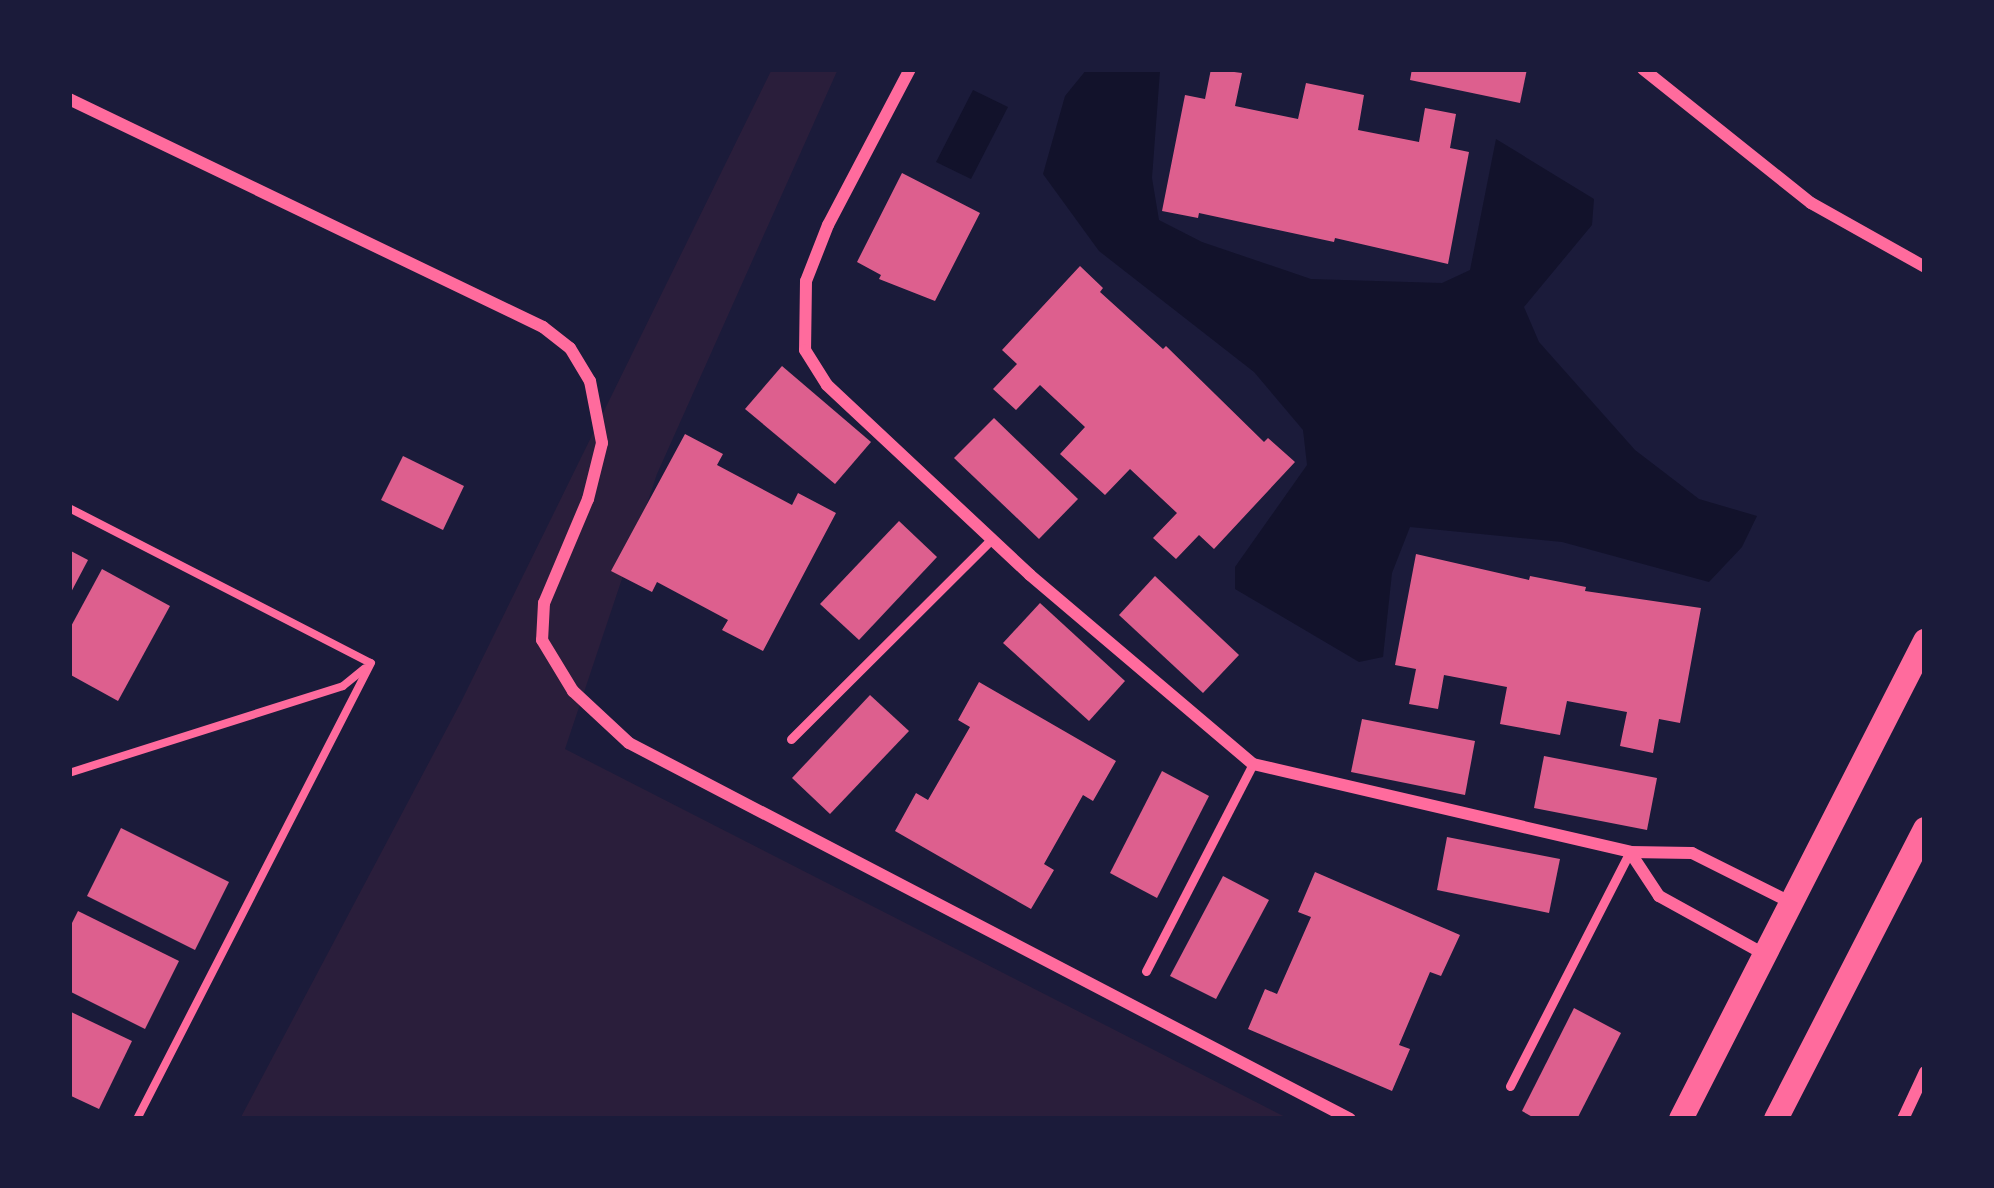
<!DOCTYPE html>
<html>
<head>
<meta charset="utf-8">
<style>
	body { margin:0 }
	#map { position:relative; width:1994px; height:1188px; overflow:hidden; background:#1b1b3a; font-family:"Work Sans",sans-serif }
	div>[style] { position:absolute }
	.green>* { inset:0; background:#2a1e3b }
	.water>* { inset:0; background:#12122b }
	.building>* { inset:0; background:#dd5f8e }
	.path>* { height:8px; margin:-4px; padding:0 4px; transform-origin:4px; border-radius:4px; background:#ff6b9d }
	.service>* { height:9px; margin:-4.5px; padding:0 4.5px; transform-origin:4.5px; border-radius:4.5px; background:#ff6b9d }
	.minor>* { height:12px; margin:-6px; padding:0 6px; transform-origin:6px; border-radius:6px; background:#ff6b9d }
	.secondary>* { height:24px; margin:-12px; padding:0 12px; transform-origin:12px; border-radius:12px; background:#ff6b9d }
	span { translate:-50% -50%; white-space:nowrap; text-align:center; line-height:1.15; -webkit-text-stroke:9px #1b1b3a; paint-order:stroke }
	.frame { position:absolute; inset:0; border:72px solid #1b1b3a; pointer-events:none }
</style>
</head>
<body>
<div id="map">
	<div class="green">
		<div style="clip-path:polygon(772px 69px,838px 69px,657px 474px,565px 749px,1289px 1119px,240px 1119px,461px 702px)"></div>
	</div>
	<div class="water">
		<div style="clip-path:polygon(1087px 69px,1160px 71px,1152px 178px,1159px 220px,1202px 242px,1311px 279px,1442px 283px,1470px 270px,1496px 139px,1594px 199px,1592px 225px,1524px 307px,1539px 342px,1635px 450px,1699px 499px,1757px 516px,1742px 547px,1709px 582px,1562px 542px,1410px 527px,1392px 573px,1383px 657px,1359px 662px,1235px 589px,1235px 567px,1307px 465px,1303px 430px,1254px 372px,1099px 251px,1043px 174px,1065px 96px)"></div>
		<div style="clip-path:polygon(973px 90px,1008px 107px,971px 179px,936px 162px)"></div>
	</div>
	<div class="building">
		<div style="clip-path:polygon(1211px 69px,1242px 73px,1235px 106px,1298px 119px,1306px 83px,1364px 95px,1358px 130px,1419px 142px,1425px 108px,1456px 114px,1450px 148px,1469px 152px,1448px 264px,1335px 238px,1334px 242px,1199px 213px,1198px 218px,1162px 211px,1185px 95px,1205px 99px)"></div>
		<div style="clip-path:polygon(1412px 69px,1527px 69px,1520px 103px,1410px 80px)"></div>
		<div style="clip-path:polygon(902px 173px,980px 213px,935px 301px,879px 279px,881px 275px,857px 262px)"></div>
		<div style="clip-path:polygon(1080px 266px,1103px 288px,1100px 292px,1163px 349px,1166px 346px,1264px 442px,1268px 438px,1295px 462px,1214px 549px,1199px 535px,1176px 559px,1153px 538px,1177px 513px,1130px 469px,1105px 495px,1060px 454px,1085px 427px,1040px 385px,1016px 410px,993px 389px,1017px 364px,1002px 350px)"></div>
		<div style="clip-path:polygon(782px 366px,871px 442px,835px 484px,745px 409px)"></div>
		<div style="clip-path:polygon(994px 418px,1078px 499px,1039px 539px,954px 458px)"></div>
		<div style="clip-path:polygon(685px 434px,723px 454px,717px 465px,792px 505px,798px 493px,836px 513px,763px 651px,722px 630px,728px 620px,657px 582px,652px 592px,611px 571px)"></div>
		<div style="clip-path:polygon(403px 456px,464px 486px,443px 530px,381px 500px)"></div>
		<div style="clip-path:polygon(899px 521px,937px 557px,859px 640px,820px 604px)"></div>
		<div style="clip-path:polygon(69px 550px,88px 560px,69px 596px)"></div>
		<div style="clip-path:polygon(1416px 554px,1529px 580px,1530px 576px,1586px 587px,1585px 591px,1701px 608px,1680px 723px,1659px 719px,1653px 753px,1620px 746px,1627px 712px,1567px 701px,1560px 735px,1500px 724px,1507px 687px,1444px 675px,1438px 709px,1409px 704px,1416px 669px,1395px 665px)"></div>
		<div style="clip-path:polygon(102px 569px,170px 606px,118px 701px,69px 674px,69px 630px)"></div>
		<div style="clip-path:polygon(1155px 576px,1239px 655px,1203px 693px,1119px 615px)"></div>
		<div style="clip-path:polygon(1040px 603px,1125px 681px,1089px 721px,1003px 643px)"></div>
		<div style="clip-path:polygon(979px 682px,1116px 761px,1093px 801px,1083px 795px,1044px 864px,1054px 870px,1031px 909px,895px 831px,916px 793px,928px 800px,970px 727px,958px 720px)"></div>
		<div style="clip-path:polygon(870px 695px,909px 731px,830px 814px,792px 778px)"></div>
		<div style="clip-path:polygon(1362px 719px,1475px 741px,1465px 795px,1351px 772px)"></div>
		<div style="clip-path:polygon(1544px 756px,1657px 778px,1647px 830px,1534px 808px)"></div>
		<div style="clip-path:polygon(1162px 771px,1209px 796px,1157px 898px,1110px 873px)"></div>
		<div style="clip-path:polygon(121px 828px,229px 882px,195px 950px,87px 896px)"></div>
		<div style="clip-path:polygon(1447px 837px,1560px 859px,1549px 913px,1437px 890px)"></div>
		<div style="clip-path:polygon(1315px 872px,1460px 935px,1441px 976px,1430px 972px,1399px 1045px,1410px 1049px,1392px 1091px,1248px 1029px,1265px 989px,1277px 994px,1311px 917px,1298px 912px)"></div>
		<div style="clip-path:polygon(1223px 876px,1269px 900px,1216px 999px,1170px 976px)"></div>
		<div style="clip-path:polygon(78px 911px,179px 961px,145px 1029px,69px 991px,69px 929px)"></div>
		<div style="clip-path:polygon(1574px 1008px,1621px 1033px,1577px 1119px,1536px 1119px,1522px 1111px)"></div>
		<div style="clip-path:polygon(69px 1011px,132px 1041px,99px 1109px,69px 1095px)"></div>
	</div>
	<div class="path">
		<div style="left:69px;top:508px;width:339px;rotate:27.2deg"></div>
		<div style="left:371px;top:663px;width:513px;rotate:117.16deg"></div>
		<div style="left:69px;top:773px;width:287px;rotate:-17.6deg"></div>
		<div style="left:343px;top:686px;width:28px;rotate:-39deg"></div>
	</div>
	<div class="service">
		<div style="left:791px;top:739px;width:284px;rotate:-44.9deg"></div>
		<div style="left:1146px;top:971px;width:233px;rotate:-62.7deg"></div>
		<div style="left:1510px;top:1086px;width:263px;rotate:-62.9deg"></div>
	</div>
	<div class="minor">
		<div style="left:910px;top:69px;width:176px;rotate:117.7deg"></div>
		<div style="left:828px;top:225px;width:60px;rotate:111.4deg"></div>
		<div style="left:806px;top:281px;width:69px;rotate:90.8deg"></div>
		<div style="left:805px;top:350px;width:41px;rotate:57.8deg"></div>
		<div style="left:827px;top:385px;width:278px;rotate:43.1deg"></div>
		<div style="left:1030px;top:575px;width:292px;rotate:40.3deg"></div>
		<div style="left:1253px;top:764px;width:387px;rotate:13.1deg"></div>
		<div style="left:1630px;top:852px;width:62px;rotate:0.9deg"></div>
		<div style="left:1692px;top:853px;width:112px;rotate:26.6deg"></div>
		<div style="left:1643px;top:69px;width:215px;rotate:38.6deg"></div>
		<div style="left:1811px;top:203px;width:131px;rotate:29.3deg"></div>
		<div style="left:69px;top:99px;width:526px;rotate:25.69deg"></div>
		<div style="left:543px;top:327px;width:34px;rotate:38deg"></div>
		<div style="left:570px;top:348px;width:39px;rotate:59deg"></div>
		<div style="left:590px;top:381px;width:63px;rotate:79deg"></div>
		<div style="left:602px;top:443px;width:58px;rotate:104deg"></div>
		<div style="left:588px;top:499px;width:113px;rotate:112.9deg"></div>
		<div style="left:544px;top:603px;width:37px;rotate:93deg"></div>
		<div style="left:542px;top:640px;width:60px;rotate:58.7deg"></div>
		<div style="left:573px;top:691px;width:76px;rotate:42.9deg"></div>
		<div style="left:629px;top:743px;width:813px;rotate:27.54deg"></div>
		<div style="left:1630px;top:852px;width:53px;rotate:56.6deg"></div>
		<div style="left:1659px;top:896px;width:120px;rotate:28.9deg"></div>
		<div style="left:1903px;top:1119px;width:52px;rotate:-64.9deg"></div>
	</div>
	<div class="secondary">
		<div style="left:1681px;top:1119px;width:537px;rotate:-62.96deg"></div>
		<div style="left:1776px;top:1119px;width:326px;rotate:-62.8deg"></div>
	</div>
	<div class="frame"></div>
</div>
</body>
</html>
